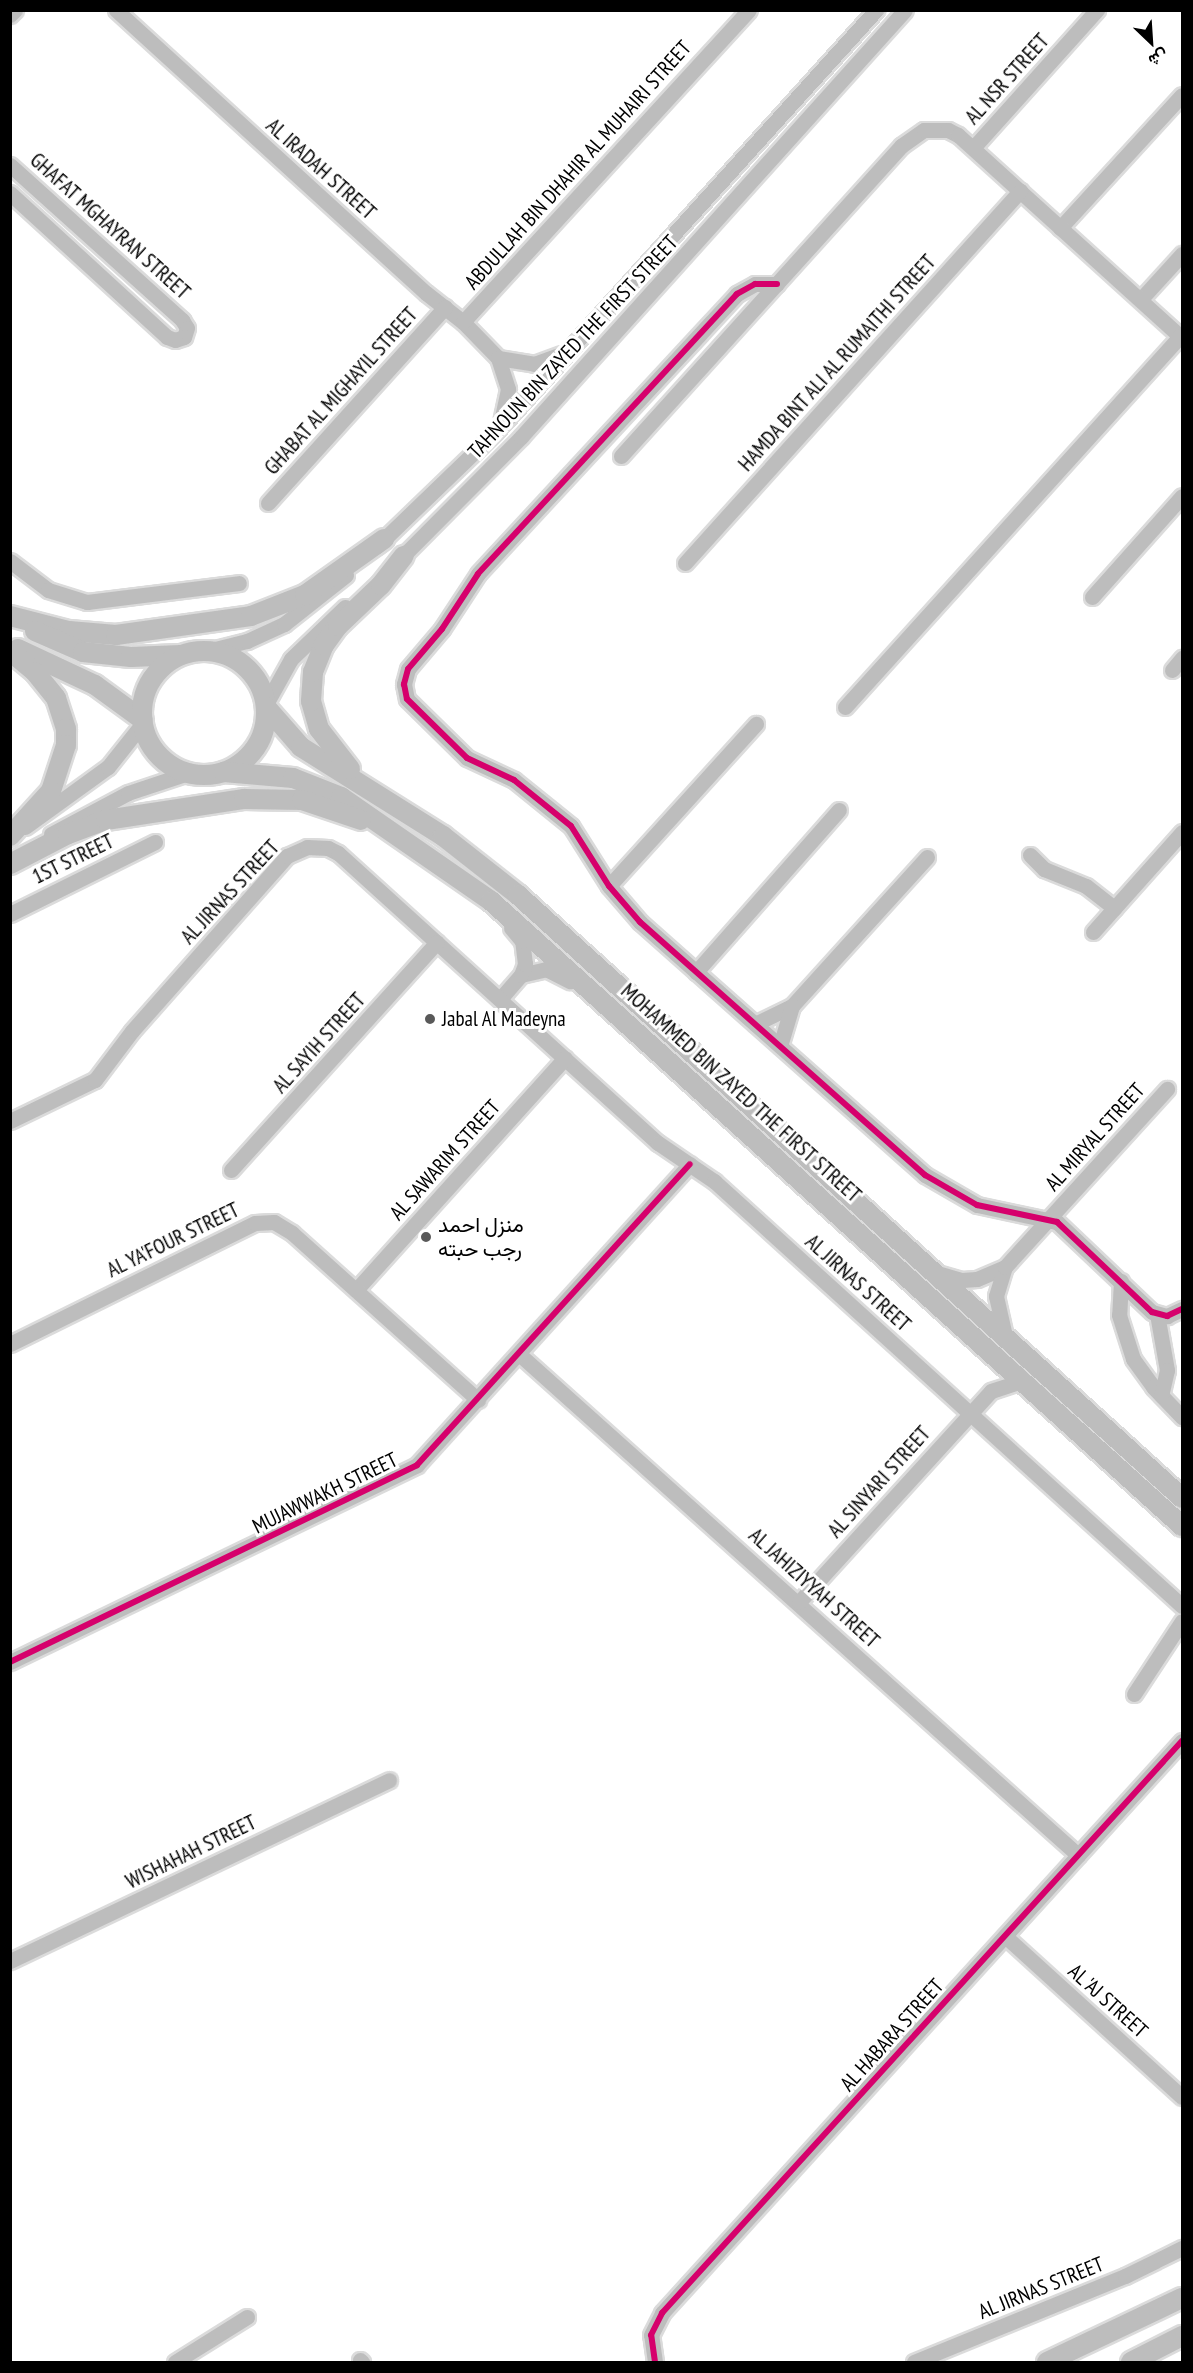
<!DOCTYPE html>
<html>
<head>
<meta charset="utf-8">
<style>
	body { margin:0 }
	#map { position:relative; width:1193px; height:2373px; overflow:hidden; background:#fff; font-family:"PT Sans Narrow",Vazirmatn,sans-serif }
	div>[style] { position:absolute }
	.roads { filter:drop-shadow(2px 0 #dbdbdb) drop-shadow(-2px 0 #dbdbdb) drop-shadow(0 2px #dbdbdb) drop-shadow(0 -2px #dbdbdb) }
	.minor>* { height:15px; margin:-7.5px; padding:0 7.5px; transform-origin:7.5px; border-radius:7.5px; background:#bdbdbd }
	.major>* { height:20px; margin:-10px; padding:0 10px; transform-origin:10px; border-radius:10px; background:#bdbdbd }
	.major>.ring { margin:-10px; padding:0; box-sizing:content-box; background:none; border:20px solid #bdbdbd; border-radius:50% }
	.cycleway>* { height:6px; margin:-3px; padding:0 3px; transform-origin:3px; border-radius:3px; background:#d6006c }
	.dots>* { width:16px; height:16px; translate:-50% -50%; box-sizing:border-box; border:3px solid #fff; border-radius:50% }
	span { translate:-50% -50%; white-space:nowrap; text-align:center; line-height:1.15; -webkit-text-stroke:6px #fff; paint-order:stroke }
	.street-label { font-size:21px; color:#000 }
	.poi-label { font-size:21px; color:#000 }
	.left { translate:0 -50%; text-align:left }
	.frame { position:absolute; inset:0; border:12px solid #000; pointer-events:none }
	.north { position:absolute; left:1121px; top:12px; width:60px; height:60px; -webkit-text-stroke:4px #fff; paint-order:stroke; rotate:155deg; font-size:16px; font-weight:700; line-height:24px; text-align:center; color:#000 }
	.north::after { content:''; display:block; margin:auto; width:21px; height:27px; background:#000; clip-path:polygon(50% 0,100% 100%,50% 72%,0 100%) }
</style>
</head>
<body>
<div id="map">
	<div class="roads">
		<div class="minor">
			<div style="left:116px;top:10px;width:420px;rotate:42.4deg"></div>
			<div style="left:426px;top:293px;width:47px;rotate:38.1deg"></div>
			<div style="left:463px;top:322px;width:50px;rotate:45.8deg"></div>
			<div style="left:498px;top:358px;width:33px;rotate:72deg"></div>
			<div style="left:508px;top:389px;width:33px;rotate:102deg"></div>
			<div style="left:10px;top:15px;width:7px;rotate:-45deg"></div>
			<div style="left:973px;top:148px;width:186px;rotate:-48.1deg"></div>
			<div style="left:10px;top:165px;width:232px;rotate:42deg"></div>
			<div style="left:182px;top:320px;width:9px;rotate:58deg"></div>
			<div style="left:187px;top:328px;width:9px;rotate:108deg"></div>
			<div style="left:184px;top:337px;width:9px;rotate:162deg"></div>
			<div style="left:175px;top:340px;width:9px;rotate:-159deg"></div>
			<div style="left:167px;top:337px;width:213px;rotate:-137.5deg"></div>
			<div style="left:1060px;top:228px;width:180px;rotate:-47.5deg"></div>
			<div style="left:777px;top:284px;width:22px;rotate:180deg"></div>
			<div style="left:755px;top:284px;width:21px;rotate:151deg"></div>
			<div style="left:737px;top:294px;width:381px;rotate:132.8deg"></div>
			<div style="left:478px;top:574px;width:66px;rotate:123.2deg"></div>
			<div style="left:442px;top:629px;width:52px;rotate:130.4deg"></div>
			<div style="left:408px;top:669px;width:16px;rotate:105deg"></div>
			<div style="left:404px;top:684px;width:15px;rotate:79deg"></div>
			<div style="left:407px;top:699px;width:84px;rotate:44.5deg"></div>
			<div style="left:467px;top:758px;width:52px;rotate:25.1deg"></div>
			<div style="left:514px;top:780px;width:73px;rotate:38.9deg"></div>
			<div style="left:571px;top:826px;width:71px;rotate:57.7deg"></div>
			<div style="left:609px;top:886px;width:48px;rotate:49.3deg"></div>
			<div style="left:640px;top:922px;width:381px;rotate:41.6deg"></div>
			<div style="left:925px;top:1175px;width:60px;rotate:30deg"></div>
			<div style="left:977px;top:1205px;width:82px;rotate:12deg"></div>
			<div style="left:1057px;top:1222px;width:131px;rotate:43.5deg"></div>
			<div style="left:1152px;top:1312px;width:16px;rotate:15deg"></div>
			<div style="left:1167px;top:1316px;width:17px;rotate:-25deg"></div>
			<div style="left:1141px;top:299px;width:61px;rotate:-47.7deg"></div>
			<div style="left:463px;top:322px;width:423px;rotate:-47.5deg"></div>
			<div style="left:498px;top:358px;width:36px;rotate:9deg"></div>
			<div style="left:534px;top:364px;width:29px;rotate:-20deg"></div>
			<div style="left:621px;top:456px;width:418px;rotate:-47.9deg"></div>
			<div style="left:901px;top:146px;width:28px;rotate:-35deg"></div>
			<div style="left:924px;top:130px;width:24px"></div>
			<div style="left:948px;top:130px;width:11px;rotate:27deg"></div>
			<div style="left:958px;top:135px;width:302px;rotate:42.2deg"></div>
			<div style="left:268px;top:503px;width:264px;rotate:-47.9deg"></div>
			<div style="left:377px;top:546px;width:164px;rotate:-44deg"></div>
			<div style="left:495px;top:432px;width:569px;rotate:-47.92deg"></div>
			<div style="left:10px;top:561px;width:48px;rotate:37.3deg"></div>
			<div style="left:48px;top:590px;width:41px;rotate:17.1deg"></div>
			<div style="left:87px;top:602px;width:153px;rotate:-7.1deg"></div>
			<div style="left:397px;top:562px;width:176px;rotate:-45.2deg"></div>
			<div style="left:521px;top:437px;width:574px;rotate:-48.04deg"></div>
			<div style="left:685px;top:563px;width:501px;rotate:-48deg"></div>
			<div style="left:1092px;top:597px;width:135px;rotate:-48.3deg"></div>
			<div style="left:207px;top:651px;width:41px;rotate:-14deg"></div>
			<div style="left:247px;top:641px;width:41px;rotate:-24.7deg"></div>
			<div style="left:284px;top:624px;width:79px;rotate:-38.3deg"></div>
			<div style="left:1172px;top:670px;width:16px;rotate:-50deg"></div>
			<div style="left:266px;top:704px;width:51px;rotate:-60.9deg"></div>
			<div style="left:291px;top:659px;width:75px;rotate:-43.9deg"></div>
			<div style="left:845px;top:707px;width:500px;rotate:-47.9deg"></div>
			<div style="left:25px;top:827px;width:102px;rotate:-35.9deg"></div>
			<div style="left:108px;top:767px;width:56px;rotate:-51.5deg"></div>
			<div style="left:51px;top:834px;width:87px;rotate:-28deg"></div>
			<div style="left:128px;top:793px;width:63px;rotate:-18.4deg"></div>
			<div style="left:1030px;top:855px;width:20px;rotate:45deg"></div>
			<div style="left:1044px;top:869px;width:45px;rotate:22deg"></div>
			<div style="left:1086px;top:886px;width:36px;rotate:38deg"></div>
			<div style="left:609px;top:886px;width:219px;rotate:-47.8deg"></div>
			<div style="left:10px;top:914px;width:162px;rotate:-26.4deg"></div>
			<div style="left:1093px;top:932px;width:134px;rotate:-48.3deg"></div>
			<div style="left:696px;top:972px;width:216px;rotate:-48.6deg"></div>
			<div style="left:521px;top:975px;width:26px;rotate:-13deg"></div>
			<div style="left:546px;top:969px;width:27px;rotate:27deg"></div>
			<div style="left:500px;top:999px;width:32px;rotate:-49deg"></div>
			<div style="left:521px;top:975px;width:12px;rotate:-70deg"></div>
			<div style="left:525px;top:964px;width:23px;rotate:-97deg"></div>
			<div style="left:522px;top:941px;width:17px;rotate:-130deg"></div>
			<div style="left:755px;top:1024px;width:41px;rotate:-25.9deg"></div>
			<div style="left:792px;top:1006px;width:201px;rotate:-47.8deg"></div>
			<div style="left:780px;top:1046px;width:42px;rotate:-73.3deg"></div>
			<div style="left:10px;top:1121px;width:94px;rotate:-25.8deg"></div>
			<div style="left:95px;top:1080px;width:61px;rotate:-52.9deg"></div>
			<div style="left:132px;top:1031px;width:234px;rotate:-48.5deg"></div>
			<div style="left:287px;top:856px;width:22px;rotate:-24deg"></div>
			<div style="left:307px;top:847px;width:21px;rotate:3deg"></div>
			<div style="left:328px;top:848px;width:11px;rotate:27deg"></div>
			<div style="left:338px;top:853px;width:432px;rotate:42.2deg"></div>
			<div style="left:658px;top:1143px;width:68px;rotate:34.2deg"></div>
			<div style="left:714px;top:1181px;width:632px;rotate:42.24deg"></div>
			<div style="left:231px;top:1170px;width:307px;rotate:-47.9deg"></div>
			<div style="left:937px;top:1273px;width:26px;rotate:16deg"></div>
			<div style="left:962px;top:1280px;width:15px;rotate:-4deg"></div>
			<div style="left:977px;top:1279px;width:30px;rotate:-23deg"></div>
			<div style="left:1121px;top:1281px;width:34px;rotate:93deg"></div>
			<div style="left:1119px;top:1315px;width:46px;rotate:72.3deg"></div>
			<div style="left:1133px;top:1359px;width:34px;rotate:54deg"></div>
			<div style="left:1153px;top:1387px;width:42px;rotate:46deg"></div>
			<div style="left:356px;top:1290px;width:312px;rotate:-48deg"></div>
			<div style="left:1157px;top:1314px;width:57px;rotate:79.9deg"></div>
			<div style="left:1167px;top:1370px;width:26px;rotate:103deg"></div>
			<div style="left:1005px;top:1336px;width:41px;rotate:-102.7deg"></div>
			<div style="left:996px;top:1296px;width:30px;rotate:-73deg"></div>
			<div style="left:1005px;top:1267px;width:241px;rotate:-47.7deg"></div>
			<div style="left:10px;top:1344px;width:273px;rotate:-26.3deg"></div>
			<div style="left:255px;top:1223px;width:19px;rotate:-3deg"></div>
			<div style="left:274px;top:1222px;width:21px;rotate:31deg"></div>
			<div style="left:292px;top:1233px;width:250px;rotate:41.9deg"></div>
			<div style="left:519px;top:1354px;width:751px;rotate:41.87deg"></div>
			<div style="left:799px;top:1602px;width:285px;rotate:-47.7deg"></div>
			<div style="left:991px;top:1391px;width:33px;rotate:-18deg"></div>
			<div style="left:10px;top:1662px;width:452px;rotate:-25.8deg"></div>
			<div style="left:417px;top:1465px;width:406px;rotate:-47.8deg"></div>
			<div style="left:1134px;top:1694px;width:87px;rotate:-56.7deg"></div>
			<div style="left:1005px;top:1936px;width:239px;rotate:42.3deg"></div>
			<div style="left:10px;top:1961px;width:420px;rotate:-25.5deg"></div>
			<div style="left:360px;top:2360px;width:3px;rotate:45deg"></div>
			<div style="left:175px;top:2362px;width:85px;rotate:-32deg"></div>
			<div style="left:655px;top:2362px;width:27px;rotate:-98deg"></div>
			<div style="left:651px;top:2335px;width:25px;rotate:-63deg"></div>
			<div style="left:662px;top:2313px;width:773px;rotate:-47.73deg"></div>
			<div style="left:914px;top:2362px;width:228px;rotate:-22.2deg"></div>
			<div style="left:1125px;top:2276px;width:64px;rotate:-26.2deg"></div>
		</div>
		<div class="major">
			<div style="left:10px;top:616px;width:61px;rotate:14.3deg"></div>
			<div style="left:69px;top:631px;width:47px;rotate:4.9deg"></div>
			<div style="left:116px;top:635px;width:136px;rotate:-8deg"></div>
			<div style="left:251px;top:616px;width:58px;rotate:-21.3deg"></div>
			<div style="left:305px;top:595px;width:97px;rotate:-35.3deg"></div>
			<div style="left:35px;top:631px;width:52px;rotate:23.6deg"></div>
			<div style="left:83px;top:652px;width:48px;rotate:5.9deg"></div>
			<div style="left:131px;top:657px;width:50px;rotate:-2.3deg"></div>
			<div style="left:18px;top:649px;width:85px;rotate:25.1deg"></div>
			<div style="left:95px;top:685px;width:59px;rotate:36.1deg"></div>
			<div style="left:10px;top:651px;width:33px;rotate:40deg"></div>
			<div style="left:35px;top:672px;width:33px;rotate:51deg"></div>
			<div style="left:56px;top:698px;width:33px;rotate:72deg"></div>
			<div style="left:66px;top:729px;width:16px;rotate:90deg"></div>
			<div style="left:66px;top:745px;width:48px;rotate:108.1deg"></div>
			<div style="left:51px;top:791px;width:61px;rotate:132.3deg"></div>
			<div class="ring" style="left:142px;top:651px;width:104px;height:104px"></div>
			<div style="left:266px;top:707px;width:53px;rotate:48.8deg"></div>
			<div style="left:301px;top:747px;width:168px;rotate:32.1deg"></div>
			<div style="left:443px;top:836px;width:95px;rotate:38.2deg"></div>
			<div style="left:518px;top:895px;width:897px;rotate:42.24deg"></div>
			<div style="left:350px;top:769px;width:51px;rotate:-127.8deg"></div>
			<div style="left:319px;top:729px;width:29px;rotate:-106deg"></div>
			<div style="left:311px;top:701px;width:29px;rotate:-86deg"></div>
			<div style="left:313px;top:672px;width:29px;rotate:-68deg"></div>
			<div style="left:324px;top:645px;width:24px;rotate:-54deg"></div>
			<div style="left:338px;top:626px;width:59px;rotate:-43.6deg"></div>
			<div style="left:381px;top:585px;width:37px;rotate:-52deg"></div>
			<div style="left:224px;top:772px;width:69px;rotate:5deg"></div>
			<div style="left:293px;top:778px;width:52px;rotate:21.6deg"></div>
			<div style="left:341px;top:797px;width:183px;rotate:34.7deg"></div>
			<div style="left:491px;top:901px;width:932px;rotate:42.13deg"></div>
			<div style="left:10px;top:864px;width:65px;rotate:-27.3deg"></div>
			<div style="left:68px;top:834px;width:40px;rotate:-20.2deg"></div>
			<div style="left:106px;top:820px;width:140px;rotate:-8.7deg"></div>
			<div style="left:244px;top:799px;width:58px;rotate:1deg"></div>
			<div style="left:302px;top:800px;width:62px;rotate:18.7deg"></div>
			<div style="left:1047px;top:2362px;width:149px;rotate:-25.4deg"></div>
			<div style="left:1131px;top:2362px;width:57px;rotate:-27deg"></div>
		</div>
	</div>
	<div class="cycleway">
		<div style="left:777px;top:284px;width:22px;rotate:180deg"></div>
		<div style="left:755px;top:284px;width:21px;rotate:151deg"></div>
		<div style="left:737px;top:294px;width:381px;rotate:132.8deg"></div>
		<div style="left:478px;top:574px;width:66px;rotate:123.2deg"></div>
		<div style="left:442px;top:629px;width:52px;rotate:130.4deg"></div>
		<div style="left:408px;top:669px;width:16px;rotate:105deg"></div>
		<div style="left:404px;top:684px;width:15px;rotate:79deg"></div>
		<div style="left:407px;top:699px;width:84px;rotate:44.5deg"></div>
		<div style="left:467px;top:758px;width:52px;rotate:25.1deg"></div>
		<div style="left:514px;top:780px;width:73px;rotate:38.9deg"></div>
		<div style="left:571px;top:826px;width:71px;rotate:57.7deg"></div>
		<div style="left:609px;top:886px;width:48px;rotate:49.3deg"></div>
		<div style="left:640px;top:922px;width:381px;rotate:41.6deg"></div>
		<div style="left:925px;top:1175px;width:60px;rotate:30deg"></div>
		<div style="left:977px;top:1205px;width:82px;rotate:12deg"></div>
		<div style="left:1057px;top:1222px;width:131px;rotate:43.5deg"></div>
		<div style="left:1152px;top:1312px;width:16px;rotate:15deg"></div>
		<div style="left:1167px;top:1316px;width:17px;rotate:-25deg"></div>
		<div style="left:10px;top:1662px;width:452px;rotate:-25.8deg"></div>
		<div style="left:417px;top:1465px;width:406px;rotate:-47.8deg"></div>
		<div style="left:655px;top:2362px;width:27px;rotate:-98deg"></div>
		<div style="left:651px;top:2335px;width:25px;rotate:-63deg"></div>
		<div style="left:662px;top:2313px;width:773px;rotate:-47.73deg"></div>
	</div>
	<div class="dots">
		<div style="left:430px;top:1019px;background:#595959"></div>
		<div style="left:426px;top:1237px;background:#595959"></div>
	</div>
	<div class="street-label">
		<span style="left:1007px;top:79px;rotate:-48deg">AL NSR STREET</span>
		<span style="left:578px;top:165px;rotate:-48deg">ABDULLAH BIN DHAHIR AL MUHAIRI STREET</span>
		<span style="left:321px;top:169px;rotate:42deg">AL IRADAH STREET</span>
		<span style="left:110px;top:226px;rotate:42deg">GHAFAT MGHAYRAN STREET</span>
		<span style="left:573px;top:347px;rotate:-47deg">TAHNOUN BIN ZAYED THE FIRST STREET</span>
		<span style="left:837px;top:363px;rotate:-48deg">HAMDA BINT ALI AL RUMAITHI STREET</span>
		<span style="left:341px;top:391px;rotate:-48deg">GHABAT AL MIGHAYIL STREET</span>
		<span style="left:73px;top:859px;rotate:-26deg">1ST STREET</span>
		<span style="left:230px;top:892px;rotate:-47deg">AL JIRNAS STREET</span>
		<span style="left:319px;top:1043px;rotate:-48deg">AL SAYIH STREET</span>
		<span style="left:741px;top:1093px;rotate:42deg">MOHAMMED BIN ZAYED THE FIRST STREET</span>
		<span style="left:1095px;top:1137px;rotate:-48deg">AL MIRYAL STREET</span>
		<span style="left:445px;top:1160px;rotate:-48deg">AL SAWARIM STREET</span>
		<span style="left:173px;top:1240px;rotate:-26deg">AL YA'FOUR STREET</span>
		<span style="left:858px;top:1283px;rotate:42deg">AL JIRNAS STREET</span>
		<span style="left:879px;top:1482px;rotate:-48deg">AL SINYARI STREET</span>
		<span style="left:325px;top:1493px;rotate:-26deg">MUJAWWAKH STREET</span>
		<span style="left:814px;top:1588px;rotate:42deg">AL JAHIZIYYAH STREET</span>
		<span style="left:191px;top:1852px;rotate:-26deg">WISHAHAH STREET</span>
		<span style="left:1108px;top:2001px;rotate:42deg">AL 'AJ STREET</span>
		<span style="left:892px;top:2035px;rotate:-48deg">AL HABARA STREET</span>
		<span style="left:1041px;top:2288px;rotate:-22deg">AL JIRNAS STREET</span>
	</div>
	<div class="poi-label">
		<span class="left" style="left:442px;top:1019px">Jabal Al Madeyna</span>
		<span class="left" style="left:438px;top:1237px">منزل احمد<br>رجب حبته</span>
	</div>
	<div class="frame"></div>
	<div class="north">ش</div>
</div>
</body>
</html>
